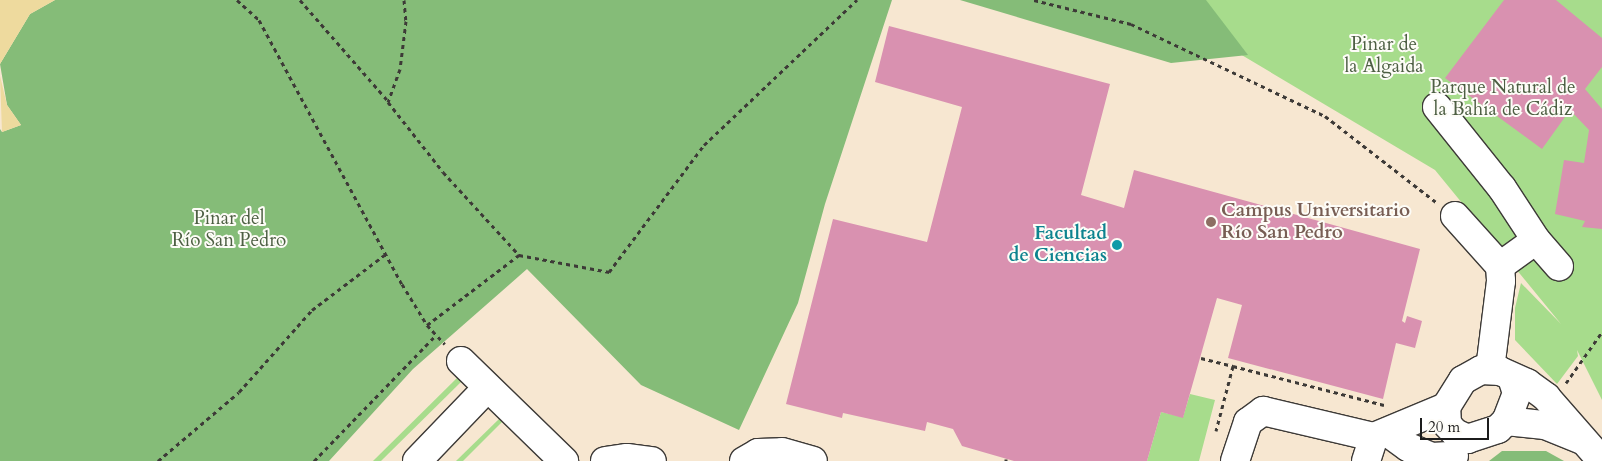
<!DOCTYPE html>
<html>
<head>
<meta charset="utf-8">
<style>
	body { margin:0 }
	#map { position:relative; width:1602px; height:461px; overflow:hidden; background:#f7e7d1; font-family:Cardo,serif }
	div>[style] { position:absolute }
	.green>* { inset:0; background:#a7dc8c }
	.forest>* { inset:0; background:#85bc78 }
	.sand>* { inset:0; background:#eeda9e }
	.building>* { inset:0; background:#d991b0 }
	.path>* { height:3px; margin-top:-1.5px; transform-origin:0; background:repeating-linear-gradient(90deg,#3d3a37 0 4px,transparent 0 8px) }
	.roads { filter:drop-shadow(1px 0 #3d3a37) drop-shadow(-1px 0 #3d3a37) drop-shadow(0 1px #3d3a37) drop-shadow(0 -1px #3d3a37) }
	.minor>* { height:28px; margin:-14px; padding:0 14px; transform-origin:14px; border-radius:14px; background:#fff }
	.dots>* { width:14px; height:14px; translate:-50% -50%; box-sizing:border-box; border:2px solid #fdfcf7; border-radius:50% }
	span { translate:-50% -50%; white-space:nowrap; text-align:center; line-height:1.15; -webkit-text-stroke:4px #fdfcf7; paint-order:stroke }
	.park-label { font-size:19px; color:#4d5f43 }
	.education-label { font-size:19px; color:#785e54; font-weight:700 }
	.left { translate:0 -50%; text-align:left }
	.culture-label { font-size:19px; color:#0d838f; font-weight:700 }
	.right { translate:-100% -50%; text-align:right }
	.scale { position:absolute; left:1420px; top:418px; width:69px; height:22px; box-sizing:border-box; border:2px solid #1c1c1c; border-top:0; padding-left:6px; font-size:15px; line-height:18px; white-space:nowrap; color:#1c1c1c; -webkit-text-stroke:4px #fdfcf7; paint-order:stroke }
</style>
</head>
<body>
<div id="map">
	<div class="green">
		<div style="clip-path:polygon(1149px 0,1602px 0,1602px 400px,1577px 350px,1578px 356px,1557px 384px,1515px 340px,1515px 308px,1521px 283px,1561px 324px,1435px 170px)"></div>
		<div style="clip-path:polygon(459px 376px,463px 380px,381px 461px,373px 461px)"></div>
		<div style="clip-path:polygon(1190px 394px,1215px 400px,1199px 461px,1147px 461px,1161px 412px,1183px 417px)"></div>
		<div style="clip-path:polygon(499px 419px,502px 422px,463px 461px,456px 461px)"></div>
	</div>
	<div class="forest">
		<div style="clip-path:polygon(55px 0,892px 0,825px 204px,798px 303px,739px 430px,641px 385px,527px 269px,413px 369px,329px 461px,0 461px,0 129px,2px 132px,21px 125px,7px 105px,0 64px,30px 14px)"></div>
		<div style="clip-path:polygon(960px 0,1206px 0,1248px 55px,1171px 63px)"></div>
		<div style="clip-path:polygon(1502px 451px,1546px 451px,1564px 461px,1489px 461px)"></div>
	</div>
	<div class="sand">
		<div style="clip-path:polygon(0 0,55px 0,30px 14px,0 64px)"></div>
		<div style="clip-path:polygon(0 76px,7px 105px,21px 125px,2px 132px)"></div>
	</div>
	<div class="building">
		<div style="clip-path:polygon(1504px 0,1556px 0,1602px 38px,1602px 67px,1585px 89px,1602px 109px,1602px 229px,1582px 227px,1585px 221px,1555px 214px,1564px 160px,1584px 163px,1589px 130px,1570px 110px,1542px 149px,1445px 78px)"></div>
		<div style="clip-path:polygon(889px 26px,1110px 84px,1081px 195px,1124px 208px,1134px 170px,1420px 249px,1402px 321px,1405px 323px,1407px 316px,1422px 321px,1415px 348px,1396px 343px,1383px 399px,1228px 358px,1242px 305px,1217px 298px,1183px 418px,1161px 412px,1147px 461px,1014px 461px,962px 446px,953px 429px,927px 422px,925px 431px,843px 413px,842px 418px,786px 404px,833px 219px,927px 242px,962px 107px,875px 82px)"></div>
	</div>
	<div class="path">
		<div style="left:237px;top:0;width:30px;rotate:42deg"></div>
		<div style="left:259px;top:20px;width:300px;rotate:61.6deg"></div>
		<div style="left:402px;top:284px;width:48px;rotate:58.6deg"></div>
		<div style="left:427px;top:325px;width:26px;rotate:47deg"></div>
		<div style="left:300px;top:0;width:134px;rotate:48.9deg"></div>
		<div style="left:404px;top:0;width:21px;rotate:85deg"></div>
		<div style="left:406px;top:21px;width:48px;rotate:97.1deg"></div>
		<div style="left:400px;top:69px;width:35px;rotate:110deg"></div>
		<div style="left:388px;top:102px;width:89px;rotate:51.8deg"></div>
		<div style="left:443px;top:172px;width:113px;rotate:47.5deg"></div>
		<div style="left:1034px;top:0;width:100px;rotate:13.9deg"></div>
		<div style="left:1131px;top:24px;width:215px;rotate:25.4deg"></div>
		<div style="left:1325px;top:116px;width:140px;rotate:37.8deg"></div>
		<div style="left:427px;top:325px;width:116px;rotate:-37.3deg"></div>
		<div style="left:519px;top:255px;width:92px;rotate:10.7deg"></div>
		<div style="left:609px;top:272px;width:159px;rotate:-53.2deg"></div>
		<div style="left:704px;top:145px;width:211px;rotate:-43.5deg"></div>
		<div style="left:1201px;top:358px;width:33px;rotate:14deg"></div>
		<div style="left:1233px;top:366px;width:67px;rotate:104.7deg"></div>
		<div style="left:1233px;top:366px;width:156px;rotate:14.5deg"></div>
		<div style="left:1566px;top:383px;width:62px;rotate:-54.8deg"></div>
		<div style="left:158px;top:461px;width:106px;rotate:-40.4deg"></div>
		<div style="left:239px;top:392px;width:110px;rotate:-48.3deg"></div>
		<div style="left:312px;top:310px;width:94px;rotate:-37.2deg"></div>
		<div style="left:314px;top:461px;width:175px;rotate:-45.9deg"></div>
		<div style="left:1006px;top:461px;width:2px;rotate:-90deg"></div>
	</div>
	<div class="roads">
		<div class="minor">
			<div style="left:1437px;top:107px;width:104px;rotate:51.3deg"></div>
			<div style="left:1502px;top:188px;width:62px;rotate:56.8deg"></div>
			<div style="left:1536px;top:240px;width:35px;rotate:49deg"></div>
			<div style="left:1455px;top:216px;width:67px;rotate:48deg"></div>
			<div style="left:1500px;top:266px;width:15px;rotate:86deg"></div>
			<div style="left:1501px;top:281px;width:89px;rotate:97.1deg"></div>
			<div style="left:1500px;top:266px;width:44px;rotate:-35.8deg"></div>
			<div style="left:461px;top:361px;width:144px;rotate:44.2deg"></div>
			<div style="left:1512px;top:378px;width:16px;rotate:72deg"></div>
			<div style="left:1517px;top:393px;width:30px;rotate:111deg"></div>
			<div style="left:1506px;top:421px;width:11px;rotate:135deg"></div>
			<div style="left:1498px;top:429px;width:32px;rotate:162deg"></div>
			<div style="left:1468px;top:439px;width:14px;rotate:-155deg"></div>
			<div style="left:1455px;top:433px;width:12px;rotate:-132deg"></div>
			<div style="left:1447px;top:424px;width:17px;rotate:-93deg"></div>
			<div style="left:1446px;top:407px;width:32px;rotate:-58deg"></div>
			<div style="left:1463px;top:380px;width:21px;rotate:-29deg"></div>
			<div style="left:1481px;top:370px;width:19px;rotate:3deg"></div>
			<div style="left:1500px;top:371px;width:30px;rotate:24deg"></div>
			<div style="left:1527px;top:383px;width:24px;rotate:36deg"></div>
			<div style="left:1546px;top:397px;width:85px;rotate:48.8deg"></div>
			<div style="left:1506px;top:421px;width:39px;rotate:6deg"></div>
			<div style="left:1545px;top:425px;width:40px;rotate:22deg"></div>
			<div style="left:1387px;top:432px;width:26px;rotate:36deg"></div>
			<div style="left:1408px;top:447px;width:26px;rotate:23deg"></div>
			<div style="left:1432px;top:457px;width:22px;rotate:-3deg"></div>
			<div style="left:417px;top:461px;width:100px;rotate:-46.2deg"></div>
			<div style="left:605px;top:461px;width:22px;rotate:-8deg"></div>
			<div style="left:627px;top:458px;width:25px;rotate:7deg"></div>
			<div style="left:744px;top:461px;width:16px;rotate:-30deg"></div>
			<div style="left:758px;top:453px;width:24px;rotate:-2deg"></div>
			<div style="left:782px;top:452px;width:32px;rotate:16deg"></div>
			<div style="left:1235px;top:461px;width:41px;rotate:-71.6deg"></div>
			<div style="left:1248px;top:422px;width:19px;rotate:-36deg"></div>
			<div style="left:1263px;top:411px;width:114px;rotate:13.2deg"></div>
			<div style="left:1374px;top:437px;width:78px;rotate:-22.6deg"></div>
			<div style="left:1366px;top:461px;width:25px;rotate:-72deg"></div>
		</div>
	</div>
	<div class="dots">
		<div style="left:1211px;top:222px;background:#8d6e63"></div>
		<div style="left:1117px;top:245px;background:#0f9aa8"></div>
	</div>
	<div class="park-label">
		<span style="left:1384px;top:56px">Pinar de<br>la Algaida</span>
		<span style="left:1503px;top:99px">Parque Natural de<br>la Bahía de Cádiz</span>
		<span style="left:229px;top:230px">Pinar del<br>Río San Pedro</span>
	</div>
	<div class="education-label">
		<span class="left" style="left:1221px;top:222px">Campus Universitario<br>Río San Pedro</span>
	</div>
	<div class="culture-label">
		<span class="right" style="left:1107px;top:245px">Facultad<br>de Ciencias</span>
	</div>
	<div class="scale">20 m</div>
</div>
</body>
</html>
